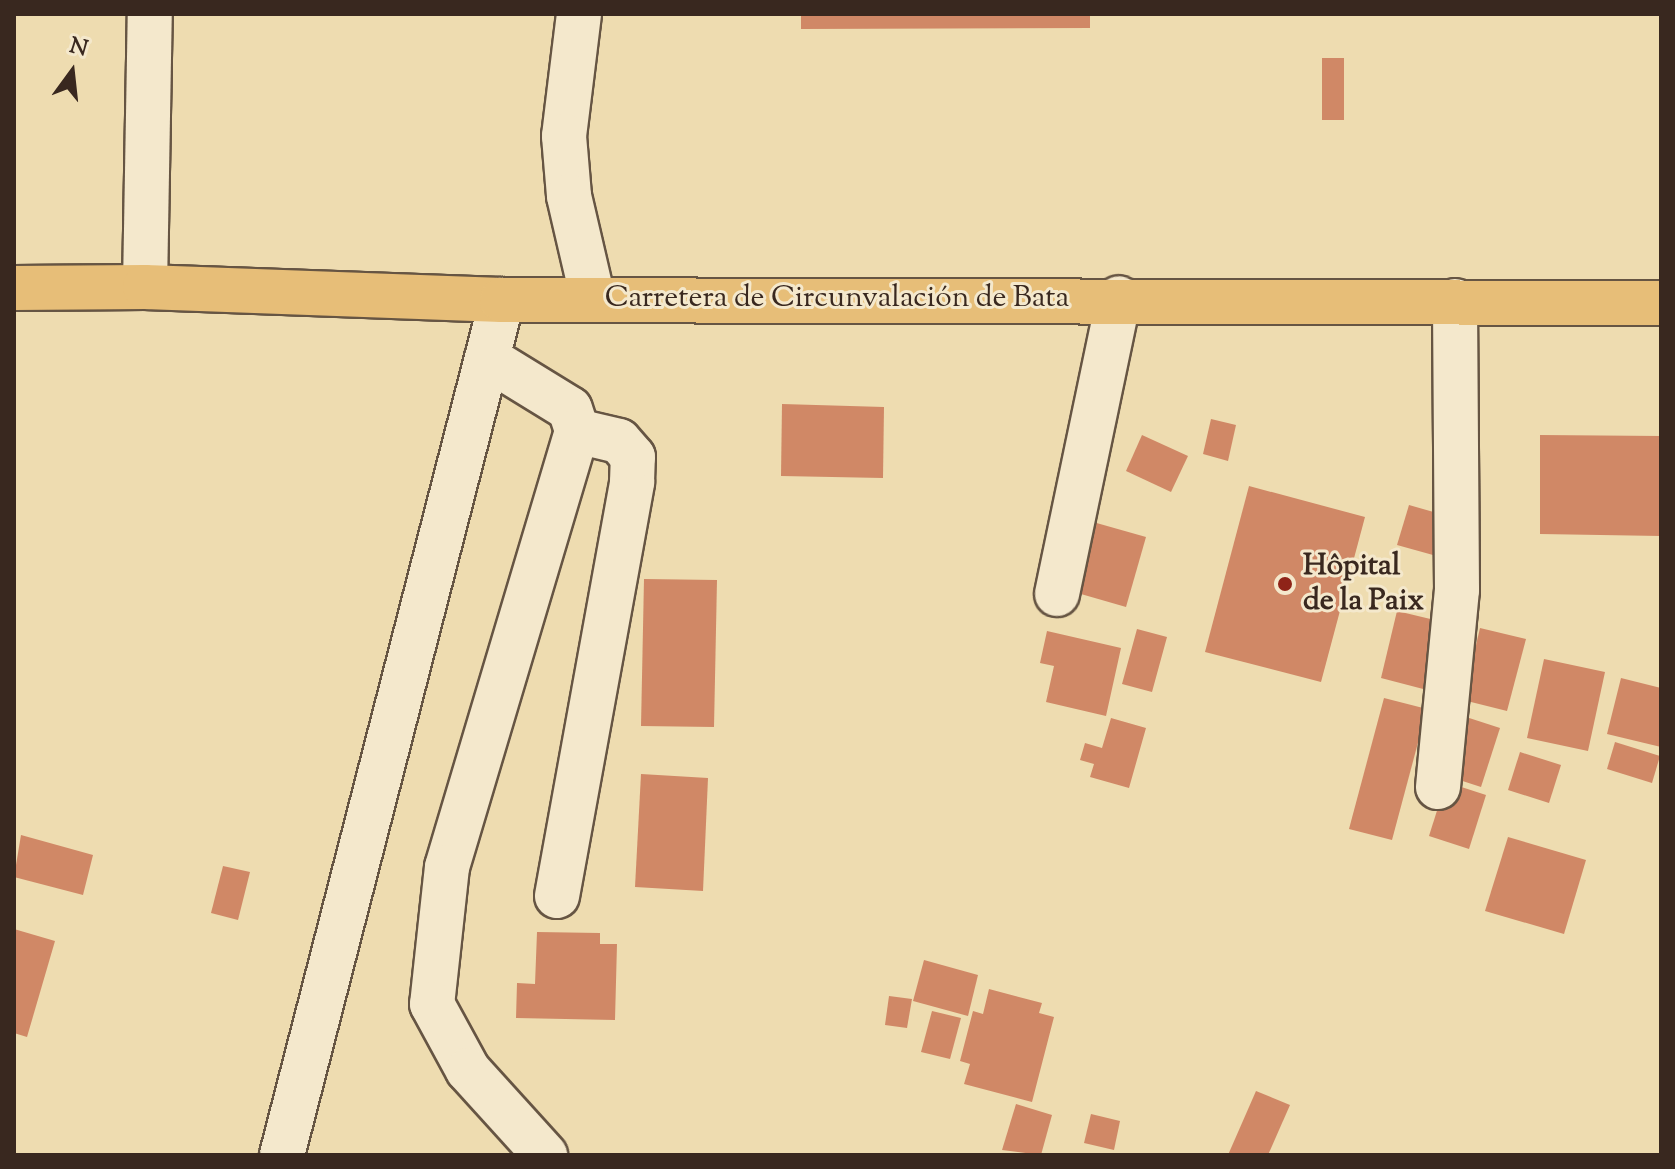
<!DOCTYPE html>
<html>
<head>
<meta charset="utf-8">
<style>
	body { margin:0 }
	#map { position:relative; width:1675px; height:1169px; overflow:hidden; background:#eedcb0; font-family:"Sorts Mill Goudy",serif }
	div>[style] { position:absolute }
	.building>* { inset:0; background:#d08866 }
	.roads { filter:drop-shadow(2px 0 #665543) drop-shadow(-2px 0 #665543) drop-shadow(0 2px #665543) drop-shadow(0 -2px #665543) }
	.minor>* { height:44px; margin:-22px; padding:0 22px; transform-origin:22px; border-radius:22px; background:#f4e8cc }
	.major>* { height:44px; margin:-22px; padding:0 22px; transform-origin:22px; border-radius:22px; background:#e7be78 }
	.dots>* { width:22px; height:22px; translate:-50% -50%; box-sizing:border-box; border:4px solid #f4e8cc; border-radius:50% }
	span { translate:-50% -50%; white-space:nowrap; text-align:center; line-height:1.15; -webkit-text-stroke:6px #f4e8cc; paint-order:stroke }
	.street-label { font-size:30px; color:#39281f }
	.poi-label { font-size:30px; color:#39281f; font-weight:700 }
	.left { translate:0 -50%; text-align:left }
	.frame { position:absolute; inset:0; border:16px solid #39281f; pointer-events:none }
	.north { position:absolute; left:32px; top:32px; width:80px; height:80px; -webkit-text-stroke:6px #f4e8cc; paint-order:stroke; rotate:15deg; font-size:22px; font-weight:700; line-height:32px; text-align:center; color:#39281f }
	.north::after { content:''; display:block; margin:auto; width:28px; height:36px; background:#39281f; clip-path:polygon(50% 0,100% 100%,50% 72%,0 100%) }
</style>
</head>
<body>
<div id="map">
	<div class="building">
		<div style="clip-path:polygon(801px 14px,1090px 14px,1090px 28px,801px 29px)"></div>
		<div style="clip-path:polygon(1322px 58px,1344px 58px,1344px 120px,1322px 120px)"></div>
		<div style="clip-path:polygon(782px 404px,884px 407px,883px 478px,781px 476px)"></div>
		<div style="clip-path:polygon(1211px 419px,1236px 425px,1228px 461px,1203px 454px)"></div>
		<div style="clip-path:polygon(1142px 435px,1188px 456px,1171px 492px,1126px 471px)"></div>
		<div style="clip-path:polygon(1540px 435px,1661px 436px,1661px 536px,1540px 534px)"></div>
		<div style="clip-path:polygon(1249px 486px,1365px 517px,1321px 682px,1205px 652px)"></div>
		<div style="clip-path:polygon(1409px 505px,1444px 515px,1433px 555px,1397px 545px)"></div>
		<div style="clip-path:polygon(1093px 522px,1146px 537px,1126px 607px,1074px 592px)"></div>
		<div style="clip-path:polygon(644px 579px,717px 580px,714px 727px,641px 726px)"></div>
		<div style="clip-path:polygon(1397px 611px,1443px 622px,1427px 690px,1381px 678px)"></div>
		<div style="clip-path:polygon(1480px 628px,1526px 639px,1507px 711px,1463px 700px)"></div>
		<div style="clip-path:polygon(1137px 629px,1167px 637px,1152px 692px,1122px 684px)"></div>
		<div style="clip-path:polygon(1047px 631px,1121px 648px,1106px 716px,1046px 702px,1054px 666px,1040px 663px)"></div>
		<div style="clip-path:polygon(1544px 659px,1605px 672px,1588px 751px,1527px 738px)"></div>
		<div style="clip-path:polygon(1621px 678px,1661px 688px,1661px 747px,1607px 734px)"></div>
		<div style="clip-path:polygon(1384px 698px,1427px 709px,1392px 840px,1349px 829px)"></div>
		<div style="clip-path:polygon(1463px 716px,1500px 728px,1481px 787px,1444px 775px)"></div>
		<div style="clip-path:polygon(1111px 718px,1146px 728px,1129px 788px,1090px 777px,1094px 764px,1080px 760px,1085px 743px,1102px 748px)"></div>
		<div style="clip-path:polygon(1615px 742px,1660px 756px,1652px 783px,1607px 769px)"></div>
		<div style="clip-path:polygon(1520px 752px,1561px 765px,1549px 803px,1508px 790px)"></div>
		<div style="clip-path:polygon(641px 774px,708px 778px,703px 891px,635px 887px)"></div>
		<div style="clip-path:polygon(1446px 782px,1486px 795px,1469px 849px,1429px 836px)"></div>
		<div style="clip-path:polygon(21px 835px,93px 855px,83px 895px,14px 877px)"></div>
		<div style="clip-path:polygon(1508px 837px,1586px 860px,1564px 934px,1485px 911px)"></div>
		<div style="clip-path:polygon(223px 866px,250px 872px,238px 920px,211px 913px)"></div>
		<div style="clip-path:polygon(14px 929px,55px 941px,27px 1037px,14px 1033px)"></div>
		<div style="clip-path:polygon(537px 932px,600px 933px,600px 944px,617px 944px,615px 1020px,516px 1018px,517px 983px,535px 984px)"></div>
		<div style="clip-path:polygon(924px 960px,978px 975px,968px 1016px,913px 1001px)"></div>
		<div style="clip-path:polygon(989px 989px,1042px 1003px,1039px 1013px,1054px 1017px,1032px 1102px,964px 1084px,970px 1064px,960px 1061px,973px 1011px,983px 1014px)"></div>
		<div style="clip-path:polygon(889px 996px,912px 999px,907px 1028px,885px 1025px)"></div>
		<div style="clip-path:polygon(932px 1011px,961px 1018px,950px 1059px,921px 1052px)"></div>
		<div style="clip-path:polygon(1256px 1091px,1290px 1105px,1268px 1155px,1228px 1155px)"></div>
		<div style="clip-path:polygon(1016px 1104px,1052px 1115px,1041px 1155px,1002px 1150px)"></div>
		<div style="clip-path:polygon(1091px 1114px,1120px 1121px,1114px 1150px,1084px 1143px)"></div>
	</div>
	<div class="roads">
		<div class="minor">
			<div style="left:579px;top:14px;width:123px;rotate:97deg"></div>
			<div style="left:564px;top:136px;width:60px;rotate:85.2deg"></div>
			<div style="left:569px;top:196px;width:106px;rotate:76.9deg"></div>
			<div style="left:145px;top:287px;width:273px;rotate:-89deg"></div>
			<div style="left:487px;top:358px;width:97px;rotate:31.6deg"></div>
			<div style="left:570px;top:409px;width:23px;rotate:72deg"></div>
			<div style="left:577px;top:431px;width:455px;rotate:106.6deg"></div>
			<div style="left:447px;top:867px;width:138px;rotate:96.2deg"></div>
			<div style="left:432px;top:1004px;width:75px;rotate:61.4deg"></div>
			<div style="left:468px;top:1070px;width:115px;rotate:47.8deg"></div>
			<div style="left:1057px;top:594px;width:302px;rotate:-78.2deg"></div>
			<div style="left:1438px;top:787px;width:198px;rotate:-84.5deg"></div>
			<div style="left:1457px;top:590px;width:289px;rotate:-90.4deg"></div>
			<div style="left:557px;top:896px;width:421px;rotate:-79.7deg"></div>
			<div style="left:632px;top:482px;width:25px;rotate:-88deg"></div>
			<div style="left:633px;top:457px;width:21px;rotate:-131deg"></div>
			<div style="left:619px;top:441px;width:43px;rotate:-166.6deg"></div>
			<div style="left:282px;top:1155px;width:883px;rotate:-75.57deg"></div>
		</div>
		<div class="major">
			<div style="left:14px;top:288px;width:131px;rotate:-0.4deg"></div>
			<div style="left:145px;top:287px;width:357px;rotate:2.1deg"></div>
			<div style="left:502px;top:300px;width:1159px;rotate:0.15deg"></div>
		</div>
	</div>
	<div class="dots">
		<div style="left:1285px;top:584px;background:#8f2418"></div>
	</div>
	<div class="street-label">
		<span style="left:837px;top:299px">Carretera de Circunvalación de Bata</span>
	</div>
	<div class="poi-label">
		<span class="left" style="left:1303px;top:584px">Hôpital<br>de la Paix</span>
	</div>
	<div class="frame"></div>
	<div class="north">N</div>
</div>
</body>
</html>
